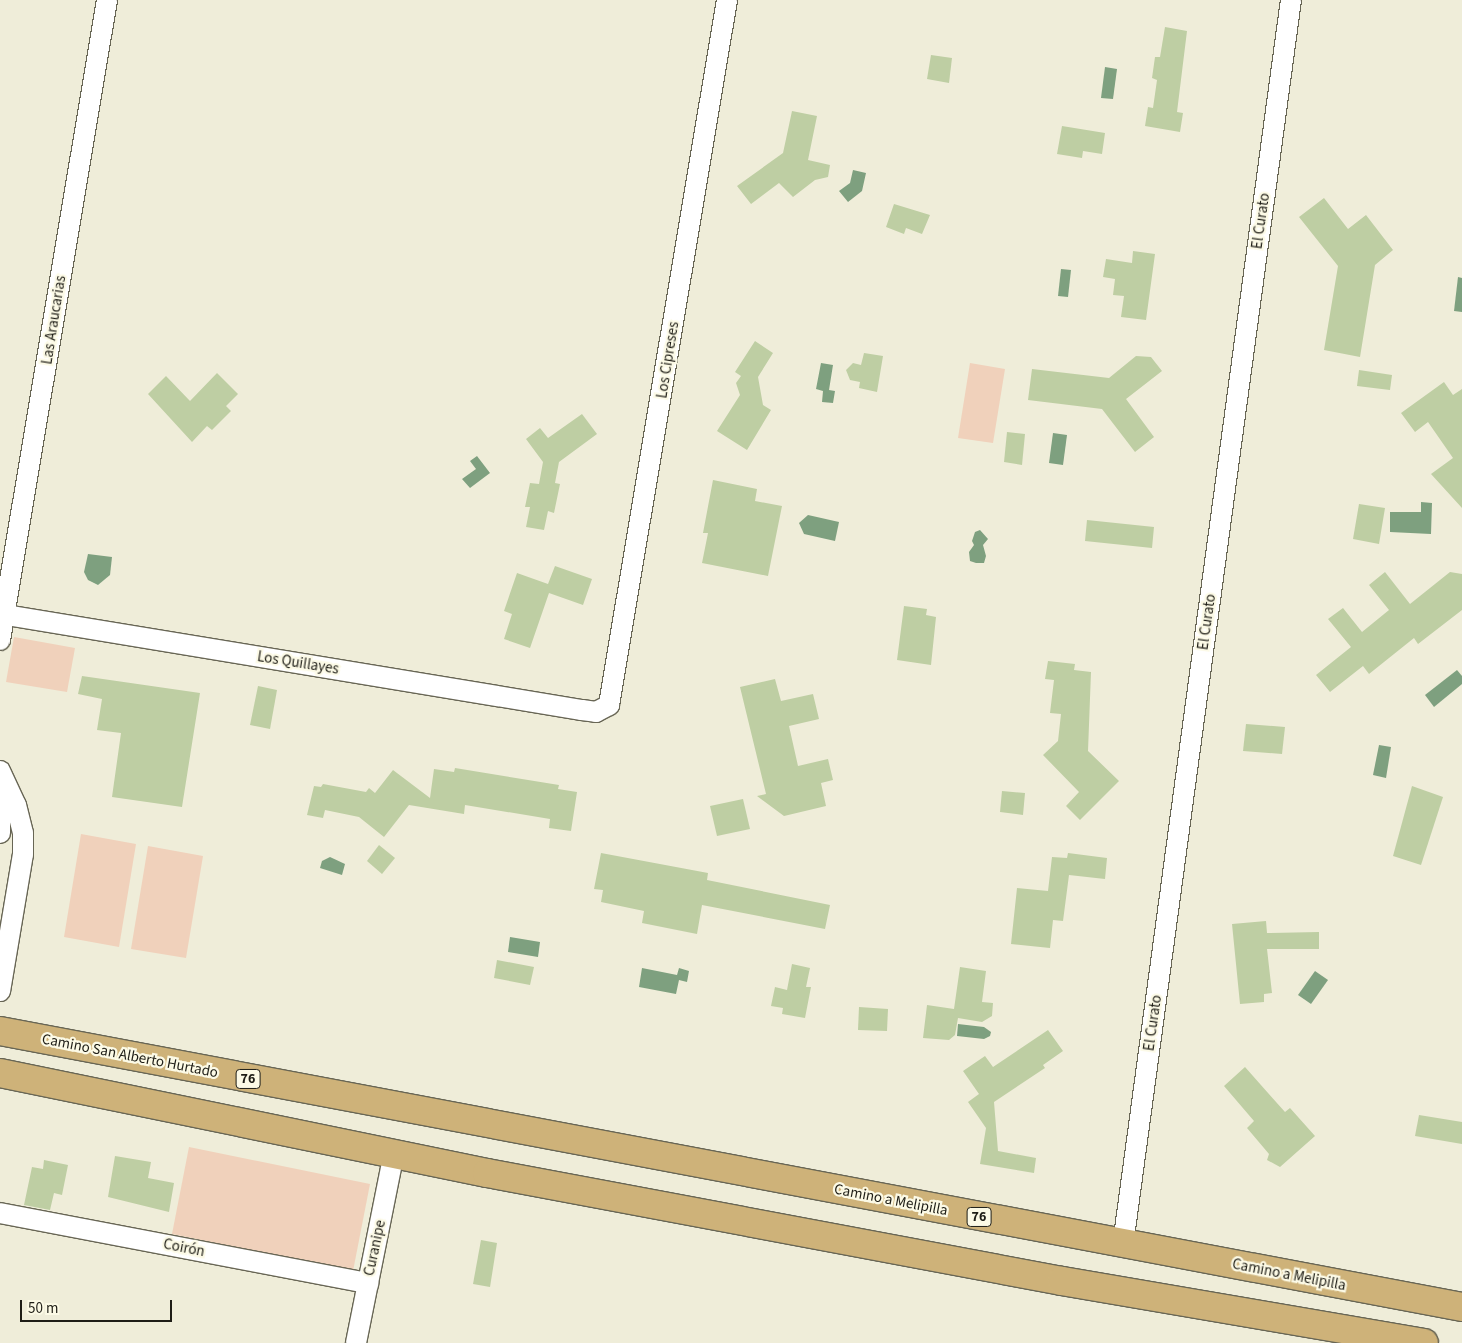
<!DOCTYPE html>
<html>
<head>
<meta charset="utf-8">
<style>
	body { margin:0 }
	#map { position:relative; width:1462px; height:1343px; overflow:hidden; background:#efedd9; font-family:"Source Sans 3",sans-serif }
	div>[style] { position:absolute }
	.green>* { inset:0; background:#f0d1bb }
	.water>* { inset:0; background:#7ea07f }
	.building>* { inset:0; background:#becea3 }
	.roads { filter:drop-shadow(1px 0 #686655) drop-shadow(-1px 0 #686655) drop-shadow(0 1px #686655) drop-shadow(0 -1px #686655) }
	.street>* { height:20px; margin:-10px; padding:0 10px; transform-origin:10px; border-radius:10px; background:#fff }
	.primary>* { height:28px; margin:-14px; padding:0 14px; transform-origin:14px; border-radius:14px; background:#ceb279 }
	span { translate:-50% -50%; white-space:nowrap; text-align:center; line-height:1.15; -webkit-text-stroke:4.5px #fcfae6; paint-order:stroke }
	.shield-label span { padding:1px 4px; background:#fcfae6; border:1px solid; border-radius:4px; -webkit-text-stroke-width:0 }
	.shield-label { font-size:14px; color:#1e1d16; font-weight:700 }
	.street-label { font-size:15px; color:#1e1d16 }
	.scale { position:absolute; left:20px; top:1300px; width:152px; height:22px; box-sizing:border-box; border:2px solid #1e1d16; border-top:0; padding-left:6px; font-size:15px; line-height:18px; white-space:nowrap; color:#1e1d16; -webkit-text-stroke:4px #fcfae6; paint-order:stroke }
</style>
</head>
<body>
<div id="map">
	<div class="green">
		<div style="clip-path:polygon(970px 363px,1005px 369px,993px 443px,958px 438px)"></div>
		<div style="clip-path:polygon(14px 637px,75px 648px,67px 692px,6px 682px)"></div>
		<div style="clip-path:polygon(81px 834px,136px 844px,119px 947px,64px 937px)"></div>
		<div style="clip-path:polygon(148px 846px,203px 856px,186px 958px,131px 949px)"></div>
		<div style="clip-path:polygon(189px 1147px,370px 1184px,353px 1271px,172px 1234px)"></div>
	</div>
	<div class="water">
		<div style="clip-path:polygon(1105px 67px,1117px 69px,1113px 99px,1101px 98px)"></div>
		<div style="clip-path:polygon(853px 170px,866px 173px,862px 191px,848px 202px,839px 191px,850px 183px)"></div>
		<div style="clip-path:polygon(1061px 269px,1071px 270px,1068px 297px,1058px 296px)"></div>
		<div style="clip-path:polygon(1458px 277px,1462px 278px,1462px 312px,1454px 311px)"></div>
		<div style="clip-path:polygon(821px 363px,833px 365px,829px 390px,835px 391px,833px 403px,822px 402px,823px 391px,816px 389px)"></div>
		<div style="clip-path:polygon(1053px 433px,1067px 435px,1063px 465px,1049px 463px)"></div>
		<div style="clip-path:polygon(477px 456px,490px 473px,470px 488px,462px 479px,476px 469px,470px 461px)"></div>
		<div style="clip-path:polygon(1421px 502px,1432px 503px,1431px 534px,1390px 532px,1390px 512px,1421px 512px)"></div>
		<div style="clip-path:polygon(808px 515px,839px 522px,835px 541px,804px 534px,799px 523px)"></div>
		<div style="clip-path:polygon(980px 530px,988px 539px,983px 545px,986px 556px,984px 563px,976px 563px,970px 561px,969px 552px,974px 545px,972px 541px,975px 532px)"></div>
		<div style="clip-path:polygon(88px 554px,112px 557px,110px 575px,98px 585px,88px 580px,84px 572px)"></div>
		<div style="clip-path:polygon(1457px 670px,1462px 676px,1462px 684px,1434px 707px,1425px 695px)"></div>
		<div style="clip-path:polygon(1379px 745px,1391px 747px,1386px 778px,1373px 775px)"></div>
		<div style="clip-path:polygon(330px 857px,345px 864px,342px 875px,320px 868px,322px 861px)"></div>
		<div style="clip-path:polygon(510px 937px,540px 942px,538px 957px,508px 952px)"></div>
		<div style="clip-path:polygon(642px 968px,677px 975px,679px 968px,689px 971px,687px 982px,679px 980px,676px 994px,639px 987px)"></div>
		<div style="clip-path:polygon(1315px 971px,1328px 980px,1311px 1004px,1298px 995px)"></div>
		<div style="clip-path:polygon(958px 1024px,984px 1027px,991px 1032px,990px 1036px,984px 1039px,957px 1036px)"></div>
	</div>
	<div class="building">
		<div style="clip-path:polygon(1165px 27px,1187px 31px,1177px 112px,1183px 113px,1180px 132px,1145px 126px,1148px 107px,1153px 108px,1157px 80px,1152px 78px,1155px 57px,1160px 57px)"></div>
		<div style="clip-path:polygon(931px 55px,952px 58px,949px 83px,927px 79px)"></div>
		<div style="clip-path:polygon(792px 111px,817px 116px,808px 160px,830px 165px,828px 177px,815px 180px,793px 197px,779px 183px,751px 204px,737px 186px,783px 153px)"></div>
		<div style="clip-path:polygon(1062px 126px,1105px 133px,1102px 154px,1083px 151px,1082px 158px,1057px 154px)"></div>
		<div style="clip-path:polygon(1324px 198px,1348px 229px,1366px 215px,1393px 250px,1375px 265px,1360px 357px,1324px 350px,1338px 266px,1299px 217px)"></div>
		<div style="clip-path:polygon(894px 204px,930px 215px,922px 234px,906px 228px,904px 234px,886px 227px)"></div>
		<div style="clip-path:polygon(1133px 251px,1155px 254px,1146px 320px,1121px 317px,1124px 296px,1113px 295px,1115px 279px,1103px 277px,1106px 259px,1132px 263px)"></div>
		<div style="clip-path:polygon(755px 341px,773px 353px,758px 377px,763px 405px,771px 410px,747px 450px,717px 431px,740px 395px,736px 383px,741px 376px,735px 372px)"></div>
		<div style="clip-path:polygon(864px 353px,883px 356px,877px 392px,859px 388px,860px 382px,850px 380px,846px 370px,853px 363px,861px 365px)"></div>
		<div style="clip-path:polygon(1136px 356px,1151px 357px,1162px 371px,1126px 399px,1154px 437px,1135px 452px,1102px 409px,1028px 400px,1032px 369px,1109px 378px)"></div>
		<div style="clip-path:polygon(1359px 370px,1392px 375px,1390px 390px,1357px 386px)"></div>
		<div style="clip-path:polygon(217px 373px,238px 394px,226px 406px,231px 411px,212px 430px,207px 426px,192px 442px,148px 394px,166px 376px,190px 401px)"></div>
		<div style="clip-path:polygon(1444px 382px,1453px 395px,1462px 389px,1462px 508px,1431px 474px,1453px 458px,1428px 422px,1415px 432px,1401px 413px)"></div>
		<div style="clip-path:polygon(582px 414px,597px 434px,559px 462px,555px 483px,560px 484px,554px 513px,548px 511px,544px 530px,526px 527px,530px 507px,525px 507px,530px 483px,539px 484px,543px 462px,526px 439px,540px 428px,548px 438px)"></div>
		<div style="clip-path:polygon(1007px 432px,1025px 434px,1022px 465px,1004px 462px)"></div>
		<div style="clip-path:polygon(713px 480px,757px 489px,755px 501px,782px 506px,768px 576px,702px 563px,708px 533px,703px 533px)"></div>
		<div style="clip-path:polygon(1359px 504px,1385px 508px,1379px 544px,1353px 539px)"></div>
		<div style="clip-path:polygon(1087px 520px,1154px 527px,1152px 548px,1085px 541px)"></div>
		<div style="clip-path:polygon(555px 566px,592px 579px,583px 605px,549px 593px,530px 648px,504px 639px,512px 614px,504px 611px,517px 573px,548px 584px)"></div>
		<div style="clip-path:polygon(1385px 572px,1410px 604px,1450px 572px,1462px 574px,1462px 610px,1418px 644px,1414px 638px,1369px 674px,1363px 666px,1330px 692px,1316px 675px,1351px 647px,1328px 619px,1343px 608px,1362px 632px,1389px 610px,1369px 585px)"></div>
		<div style="clip-path:polygon(904px 606px,927px 609px,926px 615px,936px 617px,931px 665px,897px 660px)"></div>
		<div style="clip-path:polygon(1048px 661px,1075px 664px,1074px 670px,1091px 672px,1088px 751px,1119px 781px,1080px 820px,1066px 806px,1079px 792px,1043px 755px,1058px 741px,1061px 714px,1050px 713px,1054px 680px,1045px 679px)"></div>
		<div style="clip-path:polygon(82px 676px,200px 693px,182px 807px,112px 797px,121px 733px,97px 730px,102px 699px,78px 694px)"></div>
		<div style="clip-path:polygon(775px 679px,781px 701px,813px 694px,819px 719px,789px 726px,798px 766px,828px 759px,833px 780px,821px 783px,826px 806px,784px 816px,757px 796px,766px 794px,740px 687px)"></div>
		<div style="clip-path:polygon(258px 686px,277px 690px,270px 729px,250px 725px)"></div>
		<div style="clip-path:polygon(1246px 724px,1285px 727px,1282px 754px,1243px 751px)"></div>
		<div style="clip-path:polygon(455px 768px,559px 785px,558px 789px,577px 792px,571px 831px,549px 828px,550px 819px,465px 805px,464px 814px,409px 805px,384px 837px,359px 817px,325px 810px,323px 818px,307px 815px,314px 786px,321px 787px,323px 784px,366px 792px,369px 788px,375px 793px,393px 770px,430px 798px,434px 769px,454px 772px)"></div>
		<div style="clip-path:polygon(1412px 786px,1443px 797px,1421px 865px,1393px 856px)"></div>
		<div style="clip-path:polygon(1002px 791px,1025px 793px,1023px 815px,1000px 812px)"></div>
		<div style="clip-path:polygon(743px 799px,750px 829px,717px 836px,710px 806px)"></div>
		<div style="clip-path:polygon(379px 845px,395px 858px,382px 874px,367px 861px)"></div>
		<div style="clip-path:polygon(601px 853px,708px 873px,707px 880px,830px 905px,825px 929px,702px 905px,697px 934px,642px 923px,644px 911px,601px 902px,603px 890px,594px 889px)"></div>
		<div style="clip-path:polygon(1068px 853px,1107px 858px,1105px 879px,1069px 875px,1063px 921px,1053px 920px,1050px 948px,1011px 944px,1017px 888px,1048px 891px,1052px 857px,1067px 858px)"></div>
		<div style="clip-path:polygon(1266px 921px,1267px 933px,1319px 932px,1319px 949px,1267px 949px,1272px 993px,1264px 994px,1264px 1002px,1240px 1004px,1232px 924px)"></div>
		<div style="clip-path:polygon(497px 960px,534px 967px,530px 985px,494px 978px)"></div>
		<div style="clip-path:polygon(792px 964px,810px 968px,806px 987px,811px 987px,805px 1018px,782px 1014px,783px 1008px,771px 1006px,775px 987px,787px 990px)"></div>
		<div style="clip-path:polygon(960px 967px,986px 971px,982px 1002px,993px 1003px,992px 1016px,982px 1022px,958px 1018px,955px 1035px,949px 1040px,923px 1038px,927px 1005px,954px 1009px)"></div>
		<div style="clip-path:polygon(859px 1007px,888px 1009px,887px 1031px,858px 1030px)"></div>
		<div style="clip-path:polygon(1048px 1030px,1063px 1051px,1043px 1065px,1045px 1068px,994px 1102px,998px 1151px,1036px 1158px,1034px 1173px,980px 1164px,986px 1128px,968px 1102px,979px 1094px,963px 1071px,985px 1056px,993px 1067px)"></div>
		<div style="clip-path:polygon(1245px 1067px,1285px 1112px,1290px 1108px,1315px 1136px,1280px 1167px,1267px 1160px,1269px 1154px,1247px 1128px,1254px 1121px,1224px 1086px)"></div>
		<div style="clip-path:polygon(1419px 1115px,1462px 1122px,1462px 1144px,1415px 1136px)"></div>
		<div style="clip-path:polygon(115px 1156px,151px 1162px,148px 1178px,174px 1183px,169px 1212px,108px 1197px)"></div>
		<div style="clip-path:polygon(44px 1160px,68px 1165px,62px 1195px,54px 1193px,50px 1210px,24px 1205px,32px 1167px,43px 1169px)"></div>
		<div style="clip-path:polygon(481px 1240px,497px 1243px,490px 1287px,473px 1284px)"></div>
	</div>
	<div class="roads">
		<div class="street">
			<div style="left:0;top:614px;width:590px;rotate:9.37deg"></div>
			<div style="left:582px;top:710px;width:14px;rotate:8deg"></div>
			<div style="left:596px;top:712px;width:15px;rotate:-28deg"></div>
			<div style="left:609px;top:705px;width:715px;rotate:-80.5deg"></div>
			<div style="left:0;top:640px;width:649px;rotate:-80.51deg"></div>
			<div style="left:0;top:771px;width:38px;rotate:65deg"></div>
			<div style="left:16px;top:805px;width:29px;rotate:76deg"></div>
			<div style="left:23px;top:833px;width:21px;rotate:90deg"></div>
			<div style="left:23px;top:854px;width:139px;rotate:99.5deg"></div>
			<div style="left:0;top:833px;width:52px;rotate:-90deg"></div>
			<div style="left:0;top:1213px;width:375px;rotate:10.8deg"></div>
			<div style="left:1123px;top:1244px;width:1255px;rotate:-82.31deg"></div>
			<div style="left:356px;top:1343px;width:194px;rotate:-78.7deg"></div>
		</div>
		<div class="primary">
			<div style="left:0;top:1031px;width:1488px;rotate:10.69deg"></div>
			<div style="left:0;top:1073px;width:497px;rotate:11.6deg"></div>
			<div style="left:487px;top:1173px;width:585px;rotate:10.64deg"></div>
			<div style="left:1062px;top:1281px;width:367px;rotate:9.7deg"></div>
		</div>
	</div>
	<div class="shield-label">
		<span style="left:248px;top:1079px">76</span>
		<span style="left:979px;top:1217px">76</span>
	</div>
	<div class="street-label">
		<span style="left:1261px;top:221px;rotate:-82deg">El Curato</span>
		<span style="left:54px;top:320px;rotate:-81deg">Las Araucarias</span>
		<span style="left:668px;top:360px;rotate:-81deg">Los Cipreses</span>
		<span style="left:1207px;top:622px;rotate:-82deg">El Curato</span>
		<span style="left:298px;top:663px;rotate:9deg">Los Quillayes</span>
		<span style="left:1153px;top:1023px;rotate:-82deg">El Curato</span>
		<span style="left:130px;top:1056px;rotate:11deg">Camino San Alberto Hurtado</span>
		<span style="left:891px;top:1200px;rotate:11deg">Camino a Melipilla</span>
		<span style="left:184px;top:1248px;rotate:11deg">Coirón</span>
		<span style="left:375px;top:1248px;rotate:-78deg">Curanipe</span>
		<span style="left:1289px;top:1275px;rotate:11deg">Camino a Melipilla</span>
	</div>
	<div class="scale">50 m</div>
</div>
</body>
</html>
